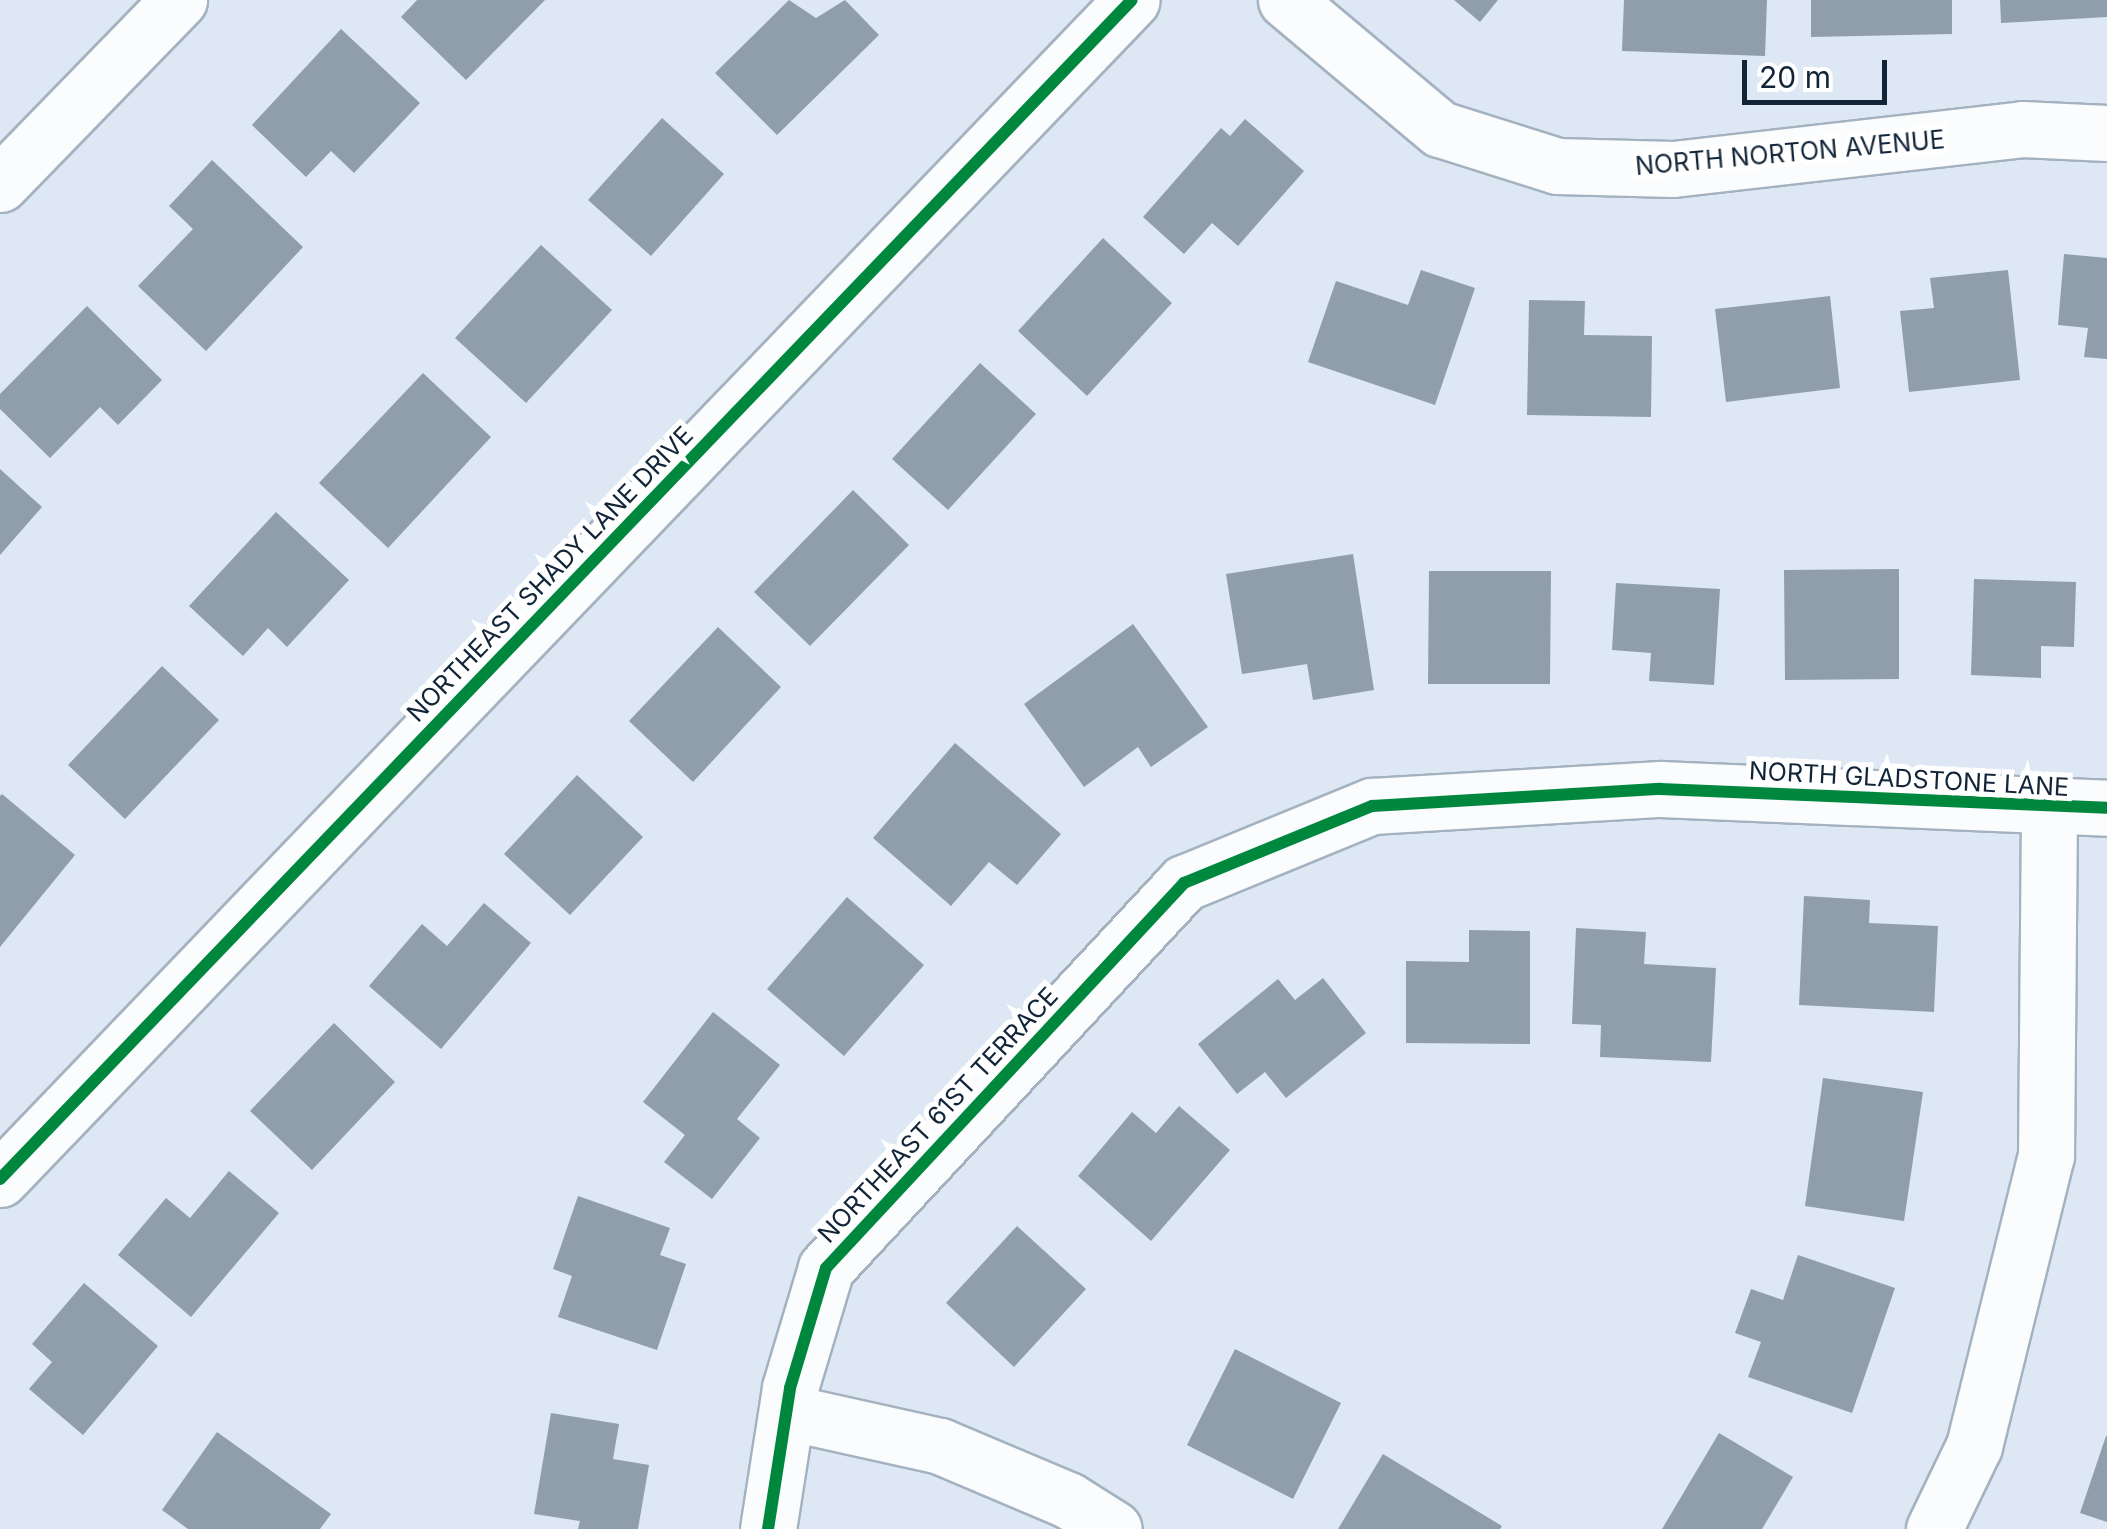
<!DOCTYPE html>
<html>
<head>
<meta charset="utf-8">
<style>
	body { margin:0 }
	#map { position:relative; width:2107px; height:1529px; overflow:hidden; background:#dde8f4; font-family:Inter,sans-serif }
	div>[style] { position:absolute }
	.building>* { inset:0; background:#909dab }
	.roads { filter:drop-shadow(2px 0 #a4b2c0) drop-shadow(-2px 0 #a4b2c0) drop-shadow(0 2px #a4b2c0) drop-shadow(0 -2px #a4b2c0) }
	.minor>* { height:55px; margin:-27.5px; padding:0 27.5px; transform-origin:27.5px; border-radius:27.5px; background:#fafcfd }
	.cycleway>* { height:12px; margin:-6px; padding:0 6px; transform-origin:6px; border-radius:6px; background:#00873e }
	span { translate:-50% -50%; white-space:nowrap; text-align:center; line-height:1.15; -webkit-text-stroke:10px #fff; paint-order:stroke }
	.street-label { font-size:25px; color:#112438 }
	.scale { position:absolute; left:1742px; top:60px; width:145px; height:45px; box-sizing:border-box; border:5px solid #112438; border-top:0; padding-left:12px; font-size:30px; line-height:35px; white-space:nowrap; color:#112438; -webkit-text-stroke:8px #fff; paint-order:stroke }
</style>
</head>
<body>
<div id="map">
	<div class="building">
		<div style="clip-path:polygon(417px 0,545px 0,466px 80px,401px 17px)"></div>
		<div style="clip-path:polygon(789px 0,816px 18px,845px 0,879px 35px,777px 135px,715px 73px)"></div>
		<div style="clip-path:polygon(1454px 0,1498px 0,1480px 22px)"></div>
		<div style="clip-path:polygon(1624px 0,1767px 0,1765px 56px,1622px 51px)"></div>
		<div style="clip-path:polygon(1811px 0,1952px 0,1952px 34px,1811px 37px)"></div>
		<div style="clip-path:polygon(2000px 0,2107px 0,2107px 17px,2001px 23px)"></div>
		<div style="clip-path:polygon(341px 29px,420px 103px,354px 173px,331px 151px,306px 177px,252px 125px)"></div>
		<div style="clip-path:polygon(662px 118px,724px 174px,651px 256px,588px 200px)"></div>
		<div style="clip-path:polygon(1245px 119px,1304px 171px,1238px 246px,1212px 223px,1184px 254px,1143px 217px,1221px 128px,1230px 136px)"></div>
		<div style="clip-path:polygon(212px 160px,303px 247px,206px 351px,138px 286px,193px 229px,169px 206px)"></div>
		<div style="clip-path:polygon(1103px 238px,1172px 303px,1087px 396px,1018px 331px)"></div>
		<div style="clip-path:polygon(541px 245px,612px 310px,526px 403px,455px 338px)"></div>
		<div style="clip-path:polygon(2064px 254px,2107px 258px,2107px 359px,2084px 357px,2088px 328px,2058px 325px)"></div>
		<div style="clip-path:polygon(1421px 270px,1475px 288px,1435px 405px,1308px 362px,1336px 281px,1408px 305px)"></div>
		<div style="clip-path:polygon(2008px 270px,2020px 380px,1909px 392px,1900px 311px,1934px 308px,1930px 278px)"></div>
		<div style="clip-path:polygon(1830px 296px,1840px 388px,1726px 402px,1715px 309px)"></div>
		<div style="clip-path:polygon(1529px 300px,1585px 301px,1584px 335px,1652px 336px,1651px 417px,1527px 415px)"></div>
		<div style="clip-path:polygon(87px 306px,162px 380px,118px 425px,100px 407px,50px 458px,0 409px,0 394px)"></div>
		<div style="clip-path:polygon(980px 363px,1036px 414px,948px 510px,892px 459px)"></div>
		<div style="clip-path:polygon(423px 373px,491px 437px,388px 548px,319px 483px)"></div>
		<div style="clip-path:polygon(0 469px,42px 507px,0 555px)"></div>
		<div style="clip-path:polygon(853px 490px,909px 545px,810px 646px,754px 592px)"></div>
		<div style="clip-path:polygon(276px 512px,349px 580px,287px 647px,268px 628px,243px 656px,189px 606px)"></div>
		<div style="clip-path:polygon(1353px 554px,1374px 690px,1313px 700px,1307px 664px,1242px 674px,1226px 574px)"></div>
		<div style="clip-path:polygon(1899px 569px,1899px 679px,1785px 680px,1784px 570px)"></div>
		<div style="clip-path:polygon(1429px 571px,1551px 571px,1550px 684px,1428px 684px)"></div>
		<div style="clip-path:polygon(1974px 579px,2076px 582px,2074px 647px,2041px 646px,2041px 678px,1971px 675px)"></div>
		<div style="clip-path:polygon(1616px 583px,1720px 589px,1714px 685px,1649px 681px,1651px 653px,1612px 650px)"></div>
		<div style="clip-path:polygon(1133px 624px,1208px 727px,1151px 767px,1138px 747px,1084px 787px,1024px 704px)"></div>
		<div style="clip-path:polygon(718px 627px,781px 687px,693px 782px,629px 721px)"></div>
		<div style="clip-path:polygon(162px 666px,219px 720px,125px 819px,68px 765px)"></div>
		<div style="clip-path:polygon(955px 743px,1061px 834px,1017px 885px,989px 862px,951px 906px,873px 838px)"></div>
		<div style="clip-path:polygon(577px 775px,643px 837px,570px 915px,504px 854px)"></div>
		<div style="clip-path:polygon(2px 794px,75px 855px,0 947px,0 796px)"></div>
		<div style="clip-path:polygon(1804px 896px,1870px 900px,1869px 923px,1938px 926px,1934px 1012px,1799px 1005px)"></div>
		<div style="clip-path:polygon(847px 897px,924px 965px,844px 1056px,767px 989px)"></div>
		<div style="clip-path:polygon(484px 903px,531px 943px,441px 1049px,369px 986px,422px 924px,447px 946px)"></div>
		<div style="clip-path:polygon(1576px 928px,1646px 932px,1644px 964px,1716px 968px,1711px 1062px,1600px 1057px,1601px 1025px,1572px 1024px)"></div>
		<div style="clip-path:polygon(1469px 930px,1530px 931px,1530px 1044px,1406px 1043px,1406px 961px,1469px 962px)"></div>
		<div style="clip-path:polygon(1323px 978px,1366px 1033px,1286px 1098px,1265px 1072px,1237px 1094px,1198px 1044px,1278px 979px,1295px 1000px)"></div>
		<div style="clip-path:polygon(713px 1012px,780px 1065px,737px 1119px,760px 1138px,712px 1199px,664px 1162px,685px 1135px,643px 1102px)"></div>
		<div style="clip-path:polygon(334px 1023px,395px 1082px,312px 1170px,250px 1111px)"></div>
		<div style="clip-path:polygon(1823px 1078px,1923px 1092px,1904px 1221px,1805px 1206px)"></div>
		<div style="clip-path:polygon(1179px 1106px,1230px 1150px,1151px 1241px,1078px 1176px,1132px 1112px,1156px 1133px)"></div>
		<div style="clip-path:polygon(229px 1171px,279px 1213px,191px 1317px,118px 1255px,166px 1198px,190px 1218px)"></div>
		<div style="clip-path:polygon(578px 1196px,670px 1228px,660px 1255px,686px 1264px,657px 1350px,558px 1317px,572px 1276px,553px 1269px)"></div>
		<div style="clip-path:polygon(1017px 1226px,1086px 1289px,1014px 1367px,946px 1303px)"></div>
		<div style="clip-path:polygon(1798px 1255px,1895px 1288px,1852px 1413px,1748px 1377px,1761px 1342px,1735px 1333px,1751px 1289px,1783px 1300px)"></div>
		<div style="clip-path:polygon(84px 1283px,158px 1346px,83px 1435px,29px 1389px,52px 1362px,32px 1344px)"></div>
		<div style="clip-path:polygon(1235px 1349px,1341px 1403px,1293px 1499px,1187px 1445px)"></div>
		<div style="clip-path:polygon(551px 1413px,619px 1424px,613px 1459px,649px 1465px,638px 1529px,578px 1529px,580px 1521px,534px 1514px)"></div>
		<div style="clip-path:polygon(217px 1432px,331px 1514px,320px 1529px,188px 1529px,162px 1510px)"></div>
		<div style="clip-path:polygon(1719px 1433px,1793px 1477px,1762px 1529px,1662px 1529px)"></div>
		<div style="clip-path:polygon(2106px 1436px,2107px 1436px,2107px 1522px,2080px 1513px)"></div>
		<div style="clip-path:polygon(1383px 1454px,1502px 1526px,1500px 1529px,1338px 1529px)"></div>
	</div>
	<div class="roads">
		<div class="minor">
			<div style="left:1286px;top:0;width:201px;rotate:40deg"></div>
			<div style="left:1440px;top:129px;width:123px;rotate:17.5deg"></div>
			<div style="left:1557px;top:166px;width:116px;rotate:1.5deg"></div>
			<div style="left:1673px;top:169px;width:351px;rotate:-6.5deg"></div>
			<div style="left:2022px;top:129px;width:85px;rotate:2.7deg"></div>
			<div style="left:0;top:184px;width:257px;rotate:-45.8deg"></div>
			<div style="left:0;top:1179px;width:1634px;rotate:-46.17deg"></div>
			<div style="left:787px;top:1412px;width:157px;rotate:12.5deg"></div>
			<div style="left:940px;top:1446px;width:139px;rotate:22.9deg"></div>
			<div style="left:1068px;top:1500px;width:54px;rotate:32.2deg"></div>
			<div style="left:768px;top:1529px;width:143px;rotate:-81.1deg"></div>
			<div style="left:790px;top:1388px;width:125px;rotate:-73.3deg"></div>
			<div style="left:826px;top:1268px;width:526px;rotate:-47.08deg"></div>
			<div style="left:1184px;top:883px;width:203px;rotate:-22.3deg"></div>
			<div style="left:1372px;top:806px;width:289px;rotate:-3.4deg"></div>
			<div style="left:1660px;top:789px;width:447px;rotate:2.4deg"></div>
			<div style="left:1934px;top:1529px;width:92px;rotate:-64.3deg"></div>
			<div style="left:1974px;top:1446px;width:299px;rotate:-76.1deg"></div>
			<div style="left:2046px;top:1156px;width:344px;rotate:-89.5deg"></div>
		</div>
	</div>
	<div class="cycleway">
		<div style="left:0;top:1179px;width:1634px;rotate:-46.17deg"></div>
		<div style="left:768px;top:1529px;width:143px;rotate:-81.1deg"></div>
		<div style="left:790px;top:1388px;width:125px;rotate:-73.3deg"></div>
		<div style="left:826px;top:1268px;width:526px;rotate:-47.08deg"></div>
		<div style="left:1184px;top:883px;width:203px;rotate:-22.3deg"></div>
		<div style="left:1372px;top:806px;width:289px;rotate:-3.4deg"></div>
		<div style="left:1660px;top:789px;width:447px;rotate:2.4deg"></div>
	</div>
	<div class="street-label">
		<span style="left:1790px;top:153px;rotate:-5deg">NORTH NORTON AVENUE</span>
		<span style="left:550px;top:574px;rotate:-46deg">NORTHEAST SHADY LANE DRIVE</span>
		<span style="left:1909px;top:779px;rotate:3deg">NORTH GLADSTONE LANE</span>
		<span style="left:938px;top:1115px;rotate:-47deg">NORTHEAST 61ST TERRACE</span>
	</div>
	<div class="scale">20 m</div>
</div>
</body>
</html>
